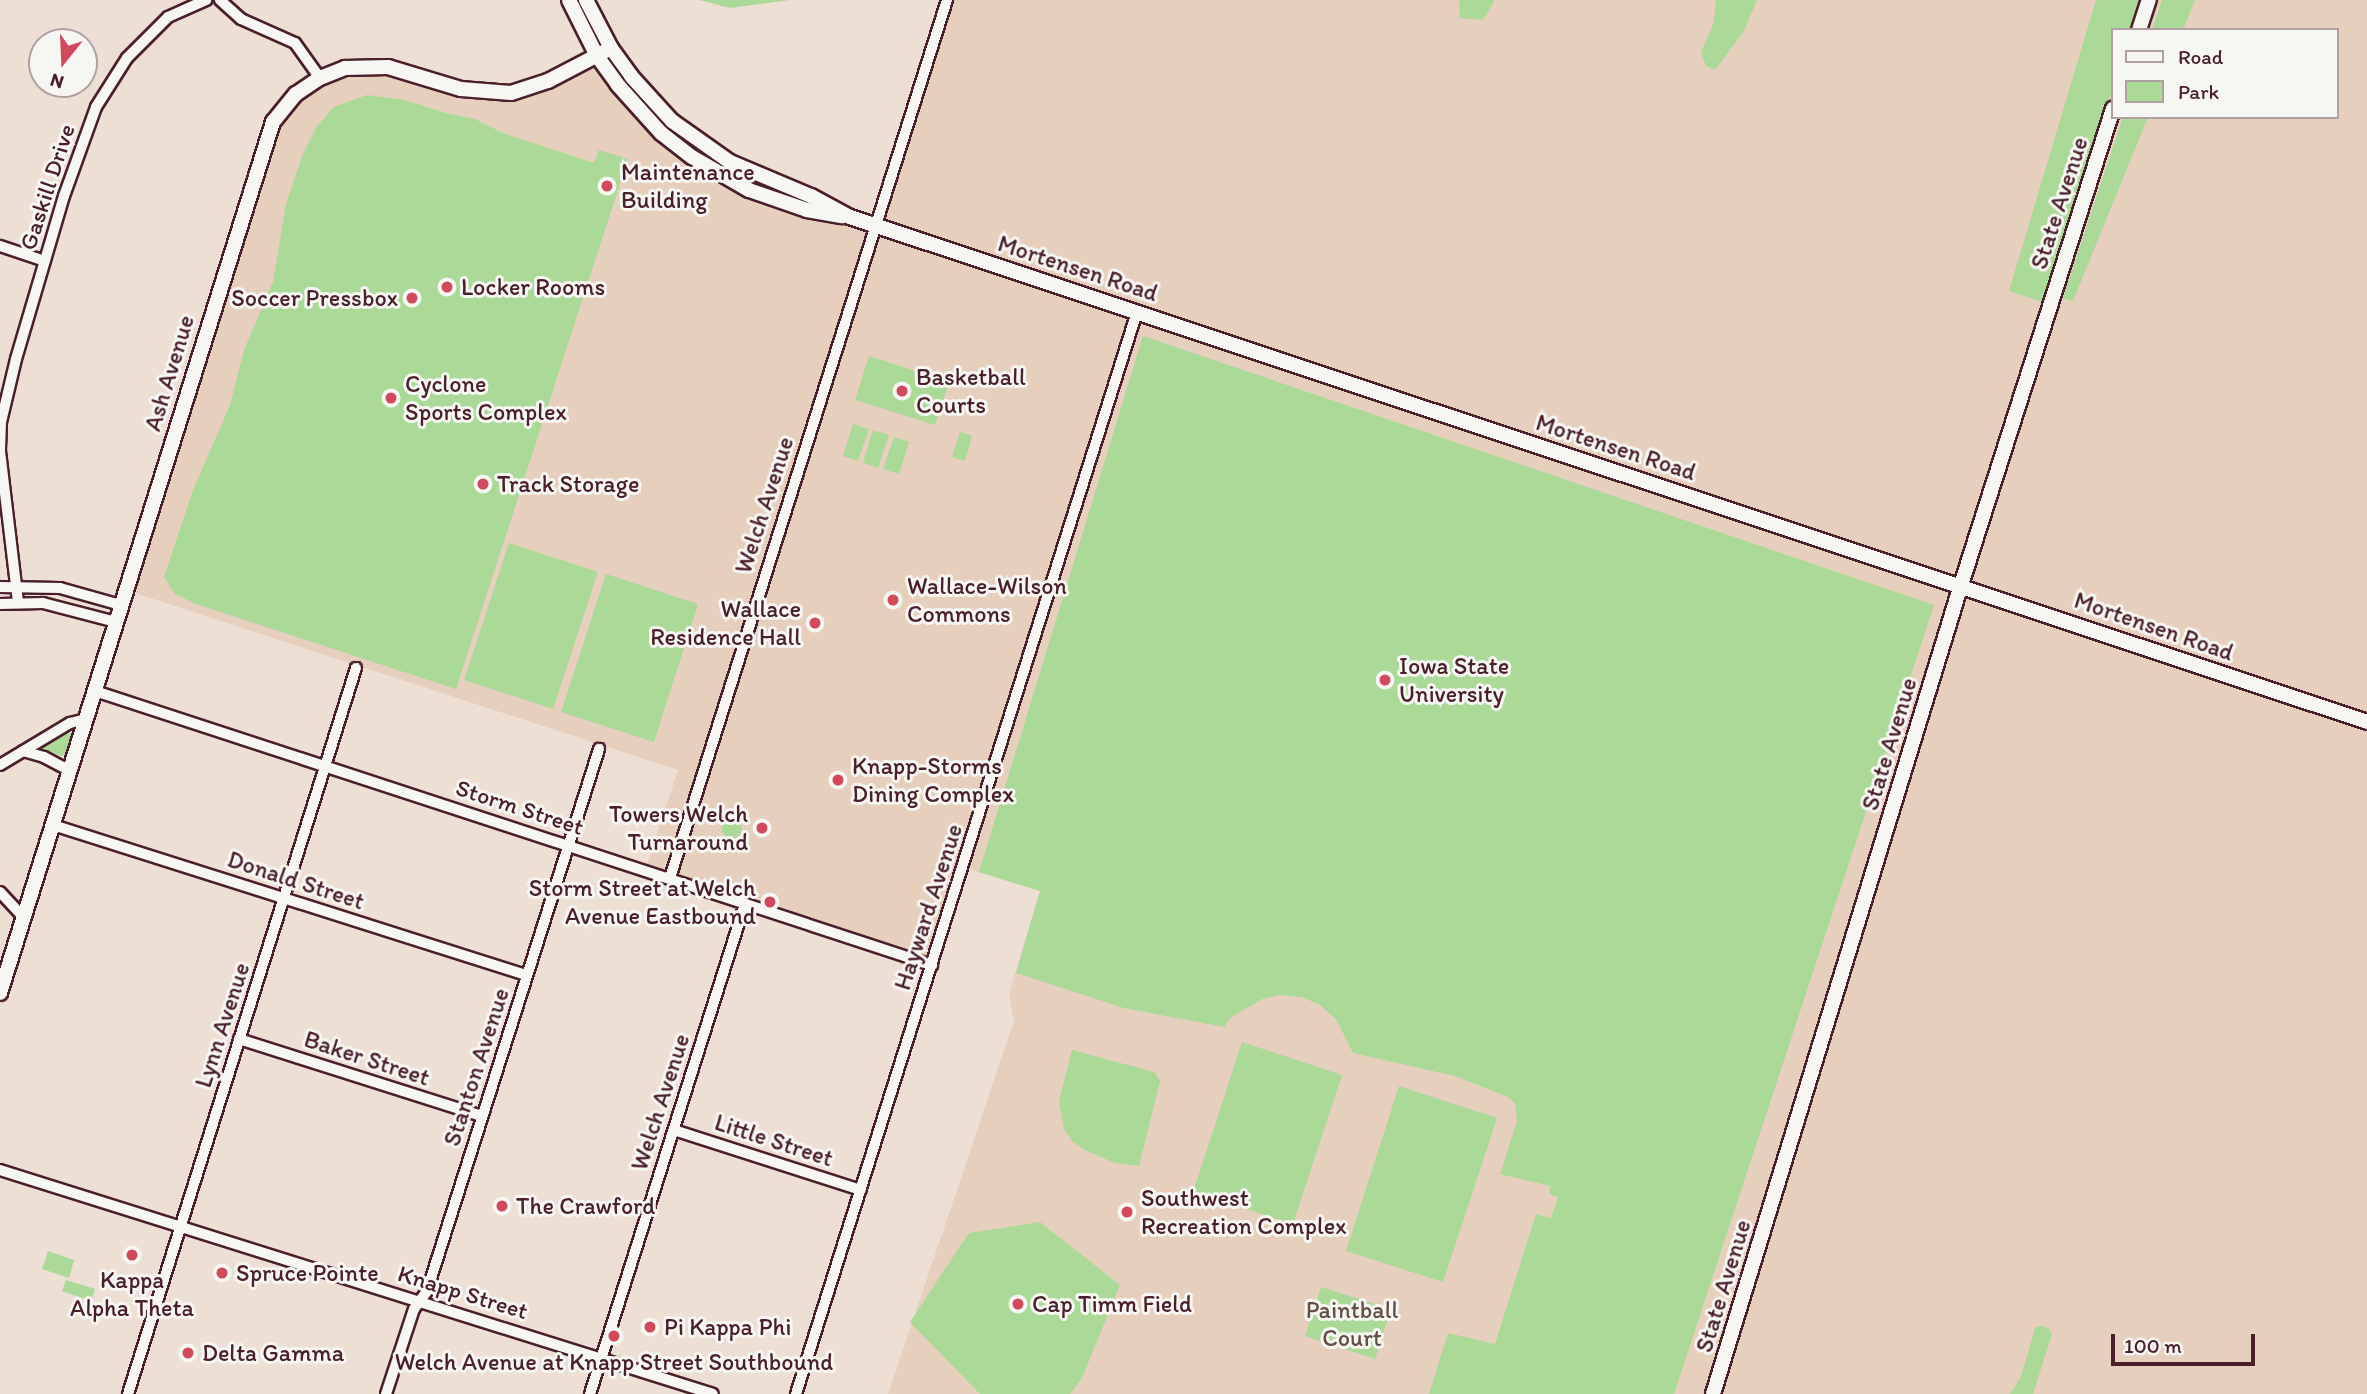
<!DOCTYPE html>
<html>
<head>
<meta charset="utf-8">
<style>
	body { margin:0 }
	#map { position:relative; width:2367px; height:1394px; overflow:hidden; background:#eddfd3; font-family:Itim,sans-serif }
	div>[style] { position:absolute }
	.built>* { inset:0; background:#e7cfbd }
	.green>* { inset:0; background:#aad998 }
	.round { border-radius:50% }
	.roads { filter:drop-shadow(2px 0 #4a1f2b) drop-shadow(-2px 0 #4a1f2b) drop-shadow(0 2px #4a1f2b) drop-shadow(0 -2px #4a1f2b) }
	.street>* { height:10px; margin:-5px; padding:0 5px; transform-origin:5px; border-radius:5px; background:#f6f6f2 }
	.secondary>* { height:14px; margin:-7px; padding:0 7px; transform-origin:7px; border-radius:7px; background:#f6f6f2 }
	.dots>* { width:19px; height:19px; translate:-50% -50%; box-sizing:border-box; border:4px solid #f6f6f2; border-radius:50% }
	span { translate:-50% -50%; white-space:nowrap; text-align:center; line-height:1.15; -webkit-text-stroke:6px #f6f6f2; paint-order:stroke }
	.poi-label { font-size:24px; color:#4a1f2b }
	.left { translate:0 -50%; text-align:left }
	.right { translate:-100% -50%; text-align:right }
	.street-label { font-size:24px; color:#4a1f2b }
	.park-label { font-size:24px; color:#624e46 }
	.legend { position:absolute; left:2111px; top:28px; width:228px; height:91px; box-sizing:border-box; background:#f6f6f2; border:2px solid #b1a0a2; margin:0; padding:9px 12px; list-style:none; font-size:21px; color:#4a1f2b }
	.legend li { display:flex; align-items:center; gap:14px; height:35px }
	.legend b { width:35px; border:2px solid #b1a0a2 }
	.north { position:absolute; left:28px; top:28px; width:70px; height:70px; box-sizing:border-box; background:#f6f6f2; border:2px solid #b1a0a2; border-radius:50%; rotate:198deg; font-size:19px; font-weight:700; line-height:28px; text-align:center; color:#4a1f2b }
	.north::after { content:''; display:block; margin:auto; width:24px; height:32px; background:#d1495b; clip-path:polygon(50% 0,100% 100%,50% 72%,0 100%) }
	.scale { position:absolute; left:2111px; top:1334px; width:144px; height:32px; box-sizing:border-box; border:4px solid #4a1f2b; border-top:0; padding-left:9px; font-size:21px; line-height:24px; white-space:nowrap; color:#4a1f2b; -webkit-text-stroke:5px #f6f6f2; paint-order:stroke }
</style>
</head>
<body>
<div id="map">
	<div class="built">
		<div style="clip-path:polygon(evenodd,947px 0,2367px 0,2367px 1394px,888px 1394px,1014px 1021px,1009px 994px,1040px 891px,963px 867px,932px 965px,645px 870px,678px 770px,126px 590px,280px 111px,345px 68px,511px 93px,597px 56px,643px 115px,723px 176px,875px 225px,947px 0,2113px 30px,2337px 30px,2337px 117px,2113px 117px,2113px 30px)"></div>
	</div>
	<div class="green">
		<div style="clip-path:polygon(699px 0,789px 0,730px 8px)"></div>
		<div style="clip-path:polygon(1459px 0,1495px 0,1483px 20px,1460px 18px)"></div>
		<div style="clip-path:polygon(1716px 0,1757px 0,1744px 31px,1715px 70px,1706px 66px,1701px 52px,1714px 22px)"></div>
		<div style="clip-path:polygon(2096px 0,2141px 0,2131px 30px,2113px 30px,2113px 87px,2046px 299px,2042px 302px,2009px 291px)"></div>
		<div style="clip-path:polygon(2162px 0,2195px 0,2183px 30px,2152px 30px)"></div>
		<div style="clip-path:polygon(367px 95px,404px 100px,446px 113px,475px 119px,503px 133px,594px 163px,599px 150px,628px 159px,456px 689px,196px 604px,175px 594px,164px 577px,193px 490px,230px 405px,244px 350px,273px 282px,286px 204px,303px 154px,317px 126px,334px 107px)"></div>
		<div style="clip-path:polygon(2123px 117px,2148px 117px,2073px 301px,2063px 298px)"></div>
		<div style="clip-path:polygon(679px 133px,736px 172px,791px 195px,789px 200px,753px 185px,699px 154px,676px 137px)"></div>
		<div style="clip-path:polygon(1143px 336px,1934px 605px,1674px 1394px,1429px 1394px,1448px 1333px,1495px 1344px,1536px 1214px,1551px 1218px,1558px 1197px,1549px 1194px,1550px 1186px,1500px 1174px,1517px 1121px,1515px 1103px,1508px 1097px,1455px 1076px,1353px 1053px,1336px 1019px,1320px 1005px,1302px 997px,1279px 995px,1262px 999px,1230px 1018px,1224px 1027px,1124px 1008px,1016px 973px,1040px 891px,979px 872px)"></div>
		<div style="clip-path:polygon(869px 356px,949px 382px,935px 425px,855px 400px)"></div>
		<div style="clip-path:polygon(853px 424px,869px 429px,858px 461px,843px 456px)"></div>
		<div style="clip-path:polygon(873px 430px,889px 435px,878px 468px,863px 463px)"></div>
		<div style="clip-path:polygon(960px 432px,972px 436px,965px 461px,952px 457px)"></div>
		<div style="clip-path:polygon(894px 437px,909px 442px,899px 474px,883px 469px)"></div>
		<div style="clip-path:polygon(509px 543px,598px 572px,553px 709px,464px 680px)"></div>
		<div style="clip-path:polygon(606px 574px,698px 604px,654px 742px,561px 712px)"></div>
		<div style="clip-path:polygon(66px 731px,72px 735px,67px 753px,61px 756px,42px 748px)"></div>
		<div class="round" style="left:722px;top:819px;width:20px;height:20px"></div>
		<div style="clip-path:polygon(1242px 1042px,1342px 1075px,1293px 1224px,1193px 1192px)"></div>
		<div style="clip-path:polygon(1072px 1050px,1154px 1072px,1160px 1081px,1139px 1166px,1115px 1163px,1087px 1151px,1072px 1141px,1064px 1129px,1059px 1101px)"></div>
		<div style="clip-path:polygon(1399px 1086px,1497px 1118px,1443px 1282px,1346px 1251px)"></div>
		<div style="clip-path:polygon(1040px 1222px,1120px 1285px,1082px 1378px,1070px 1394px,980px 1394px,910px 1322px,969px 1233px)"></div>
		<div style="clip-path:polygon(48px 1251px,74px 1260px,69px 1278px,42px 1269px)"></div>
		<div style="clip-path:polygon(66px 1280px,95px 1289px,91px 1301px,62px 1291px)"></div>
		<div style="clip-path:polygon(1321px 1287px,1391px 1309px,1375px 1359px,1305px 1336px)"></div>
		<div style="clip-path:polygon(2041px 1326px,2048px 1328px,2052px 1334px,2033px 1394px,2010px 1394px,2021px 1377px,2035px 1328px)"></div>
	</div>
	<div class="roads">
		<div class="street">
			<div style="left:220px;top:0;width:28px;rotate:42deg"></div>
			<div style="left:241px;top:19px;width:59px;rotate:24deg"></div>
			<div style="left:295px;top:43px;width:43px;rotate:54.5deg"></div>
			<div style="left:0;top:246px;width:47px;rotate:18.4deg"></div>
			<div style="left:0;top:587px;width:60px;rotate:1deg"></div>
			<div style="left:60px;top:588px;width:63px;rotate:15.6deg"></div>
			<div style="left:18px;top:602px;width:153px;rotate:-96.8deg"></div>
			<div style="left:0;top:450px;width:28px;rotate:-88deg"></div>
			<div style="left:1px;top:422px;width:65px;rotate:-76.6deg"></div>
			<div style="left:16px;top:359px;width:170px;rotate:-73.6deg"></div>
			<div style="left:64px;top:196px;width:95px;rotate:-70.2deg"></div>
			<div style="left:96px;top:107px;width:58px;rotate:-57.7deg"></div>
			<div style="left:127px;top:58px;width:58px;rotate:-45deg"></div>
			<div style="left:168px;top:17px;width:42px;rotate:-24.1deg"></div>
			<div style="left:0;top:604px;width:43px;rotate:-1.3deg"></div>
			<div style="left:43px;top:603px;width:75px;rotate:14.6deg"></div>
			<div style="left:95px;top:691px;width:881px;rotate:18.13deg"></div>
			<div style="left:23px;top:751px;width:22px;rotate:16deg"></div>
			<div style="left:44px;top:757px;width:30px;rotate:28deg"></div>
			<div style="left:0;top:765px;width:82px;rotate:-31deg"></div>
			<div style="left:70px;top:723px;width:16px;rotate:-14deg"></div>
			<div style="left:53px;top:825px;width:497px;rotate:17.6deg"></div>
			<div style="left:670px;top:878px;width:921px;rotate:-72.49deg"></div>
			<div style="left:0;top:892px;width:35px;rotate:47deg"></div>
			<div style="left:239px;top:1039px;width:255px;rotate:17.6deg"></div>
			<div style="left:674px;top:1130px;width:196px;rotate:17.8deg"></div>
			<div style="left:0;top:1170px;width:747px;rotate:17.44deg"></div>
			<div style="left:128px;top:1394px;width:761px;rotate:-72.57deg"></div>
			<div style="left:386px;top:1394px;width:89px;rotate:-71.8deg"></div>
			<div style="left:414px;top:1309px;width:22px;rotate:-54deg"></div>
			<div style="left:427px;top:1291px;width:569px;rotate:-72.39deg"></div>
			<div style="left:590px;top:1394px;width:514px;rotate:-72.45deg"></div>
			<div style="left:796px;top:1394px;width:1134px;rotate:-72.51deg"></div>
		</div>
		<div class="secondary">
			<div style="left:569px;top:0;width:63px;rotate:63.4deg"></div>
			<div style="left:597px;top:56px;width:34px;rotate:54deg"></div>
			<div style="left:617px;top:84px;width:66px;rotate:48.1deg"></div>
			<div style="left:661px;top:133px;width:39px;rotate:38deg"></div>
			<div style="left:692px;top:157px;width:66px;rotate:30.1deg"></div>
			<div style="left:749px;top:190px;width:61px;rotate:19deg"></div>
			<div style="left:807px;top:210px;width:36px;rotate:10deg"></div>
			<div style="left:586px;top:0;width:54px;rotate:62.5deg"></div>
			<div style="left:611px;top:48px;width:34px;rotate:54deg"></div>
			<div style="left:631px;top:76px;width:61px;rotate:47.7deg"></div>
			<div style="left:672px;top:121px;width:71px;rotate:35.3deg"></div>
			<div style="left:730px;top:162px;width:88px;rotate:22.8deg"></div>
			<div style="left:811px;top:196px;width:44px;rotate:28.3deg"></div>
			<div style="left:850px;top:217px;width:1599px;rotate:18.41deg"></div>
			<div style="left:2139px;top:30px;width:32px;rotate:-72deg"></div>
			<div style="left:0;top:993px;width:913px;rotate:-72.6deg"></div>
			<div style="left:273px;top:122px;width:36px;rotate:-51deg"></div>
			<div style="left:296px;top:94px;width:29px;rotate:-34deg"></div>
			<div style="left:320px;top:78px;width:27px;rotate:-22deg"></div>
			<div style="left:345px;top:68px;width:43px;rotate:-1.3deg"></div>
			<div style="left:388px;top:67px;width:76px;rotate:16.8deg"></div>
			<div style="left:461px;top:89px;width:50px;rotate:4.6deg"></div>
			<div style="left:511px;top:93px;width:39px;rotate:-18deg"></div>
			<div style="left:548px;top:81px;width:71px;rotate:-27.6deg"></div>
			<div style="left:1713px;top:1394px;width:846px;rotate:-72.96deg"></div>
			<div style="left:1961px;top:585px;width:500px;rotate:-72.3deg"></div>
		</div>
	</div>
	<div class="dots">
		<div style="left:607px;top:186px;background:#d1495b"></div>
		<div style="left:447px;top:287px;background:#d1495b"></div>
		<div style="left:412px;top:298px;background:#d1495b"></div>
		<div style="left:902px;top:391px;background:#d1495b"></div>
		<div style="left:391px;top:398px;background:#d1495b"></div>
		<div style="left:483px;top:484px;background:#d1495b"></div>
		<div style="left:893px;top:600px;background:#d1495b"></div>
		<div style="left:815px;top:623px;background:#d1495b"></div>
		<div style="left:1385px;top:680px;background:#d1495b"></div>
		<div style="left:838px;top:780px;background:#d1495b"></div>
		<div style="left:762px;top:828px;background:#d1495b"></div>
		<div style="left:770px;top:902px;background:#d1495b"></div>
		<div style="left:502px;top:1206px;background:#d1495b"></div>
		<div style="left:1127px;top:1212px;background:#d1495b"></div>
		<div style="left:132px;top:1255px;background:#d1495b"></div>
		<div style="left:222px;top:1273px;background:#d1495b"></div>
		<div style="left:1018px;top:1304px;background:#d1495b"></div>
		<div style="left:650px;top:1327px;background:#d1495b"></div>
		<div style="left:614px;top:1336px;background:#d1495b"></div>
		<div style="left:188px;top:1353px;background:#d1495b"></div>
	</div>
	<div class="poi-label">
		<span class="left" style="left:621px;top:186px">Maintenance<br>Building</span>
		<span class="left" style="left:461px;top:287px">Locker Rooms</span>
		<span class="right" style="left:398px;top:298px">Soccer Pressbox</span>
		<span class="left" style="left:916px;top:391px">Basketball<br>Courts</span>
		<span class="left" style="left:405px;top:398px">Cyclone<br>Sports Complex</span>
		<span class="left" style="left:497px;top:484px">Track Storage</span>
		<span class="left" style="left:907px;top:600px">Wallace-Wilson<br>Commons</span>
		<span class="right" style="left:801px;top:623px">Wallace<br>Residence Hall</span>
		<span class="left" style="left:1399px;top:680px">Iowa State<br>University</span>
		<span class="left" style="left:852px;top:780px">Knapp-Storms<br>Dining Complex</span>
		<span class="right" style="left:748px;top:828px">Towers Welch<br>Turnaround</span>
		<span class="right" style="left:756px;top:902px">Storm Street at Welch<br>Avenue Eastbound</span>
		<span class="left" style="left:1141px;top:1212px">Southwest<br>Recreation Complex</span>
		<span class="left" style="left:516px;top:1206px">The Crawford</span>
		<span class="left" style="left:236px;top:1273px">Spruce Pointe</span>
		<span style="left:132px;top:1294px">Kappa<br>Alpha Theta</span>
		<span class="left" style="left:1032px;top:1304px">Cap Timm Field</span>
		<span class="left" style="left:664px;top:1327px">Pi Kappa Phi</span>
		<span class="left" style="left:202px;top:1353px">Delta Gamma</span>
		<span style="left:614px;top:1362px">Welch Avenue at Knapp Street Southbound</span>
	</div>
	<div class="street-label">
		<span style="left:47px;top:187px;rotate:-72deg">Gaskill Drive</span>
		<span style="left:2059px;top:203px;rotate:-72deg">State Avenue</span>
		<span style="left:1078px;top:268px;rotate:18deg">Mortensen Road</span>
		<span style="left:169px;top:373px;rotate:-73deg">Ash Avenue</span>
		<span style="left:1616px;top:447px;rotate:18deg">Mortensen Road</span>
		<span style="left:764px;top:505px;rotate:-72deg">Welch Avenue</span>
		<span style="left:2154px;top:626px;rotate:19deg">Mortensen Road</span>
		<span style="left:1889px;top:744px;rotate:-73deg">State Avenue</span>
		<span style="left:520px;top:807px;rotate:18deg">Storm Street</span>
		<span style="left:296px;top:880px;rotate:18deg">Donald Street</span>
		<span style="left:928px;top:907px;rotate:-72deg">Hayward Avenue</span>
		<span style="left:222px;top:1025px;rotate:-72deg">Lynn Avenue</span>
		<span style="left:367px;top:1058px;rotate:18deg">Baker Street</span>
		<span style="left:476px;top:1067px;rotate:-72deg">Stanton Avenue</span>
		<span style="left:660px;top:1102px;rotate:-72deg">Welch Avenue</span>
		<span style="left:774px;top:1140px;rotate:18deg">Little Street</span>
		<span style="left:1723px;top:1286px;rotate:-73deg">State Avenue</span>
		<span style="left:463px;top:1292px;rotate:17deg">Knapp Street</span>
	</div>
	<div class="park-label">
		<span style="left:1352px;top:1324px">Paintball<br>Court</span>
	</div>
	<ul class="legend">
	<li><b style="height:9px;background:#f6f6f2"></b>Road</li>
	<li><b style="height:19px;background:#aad998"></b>Park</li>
	</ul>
	<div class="north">N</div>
	<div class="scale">100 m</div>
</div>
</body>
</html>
